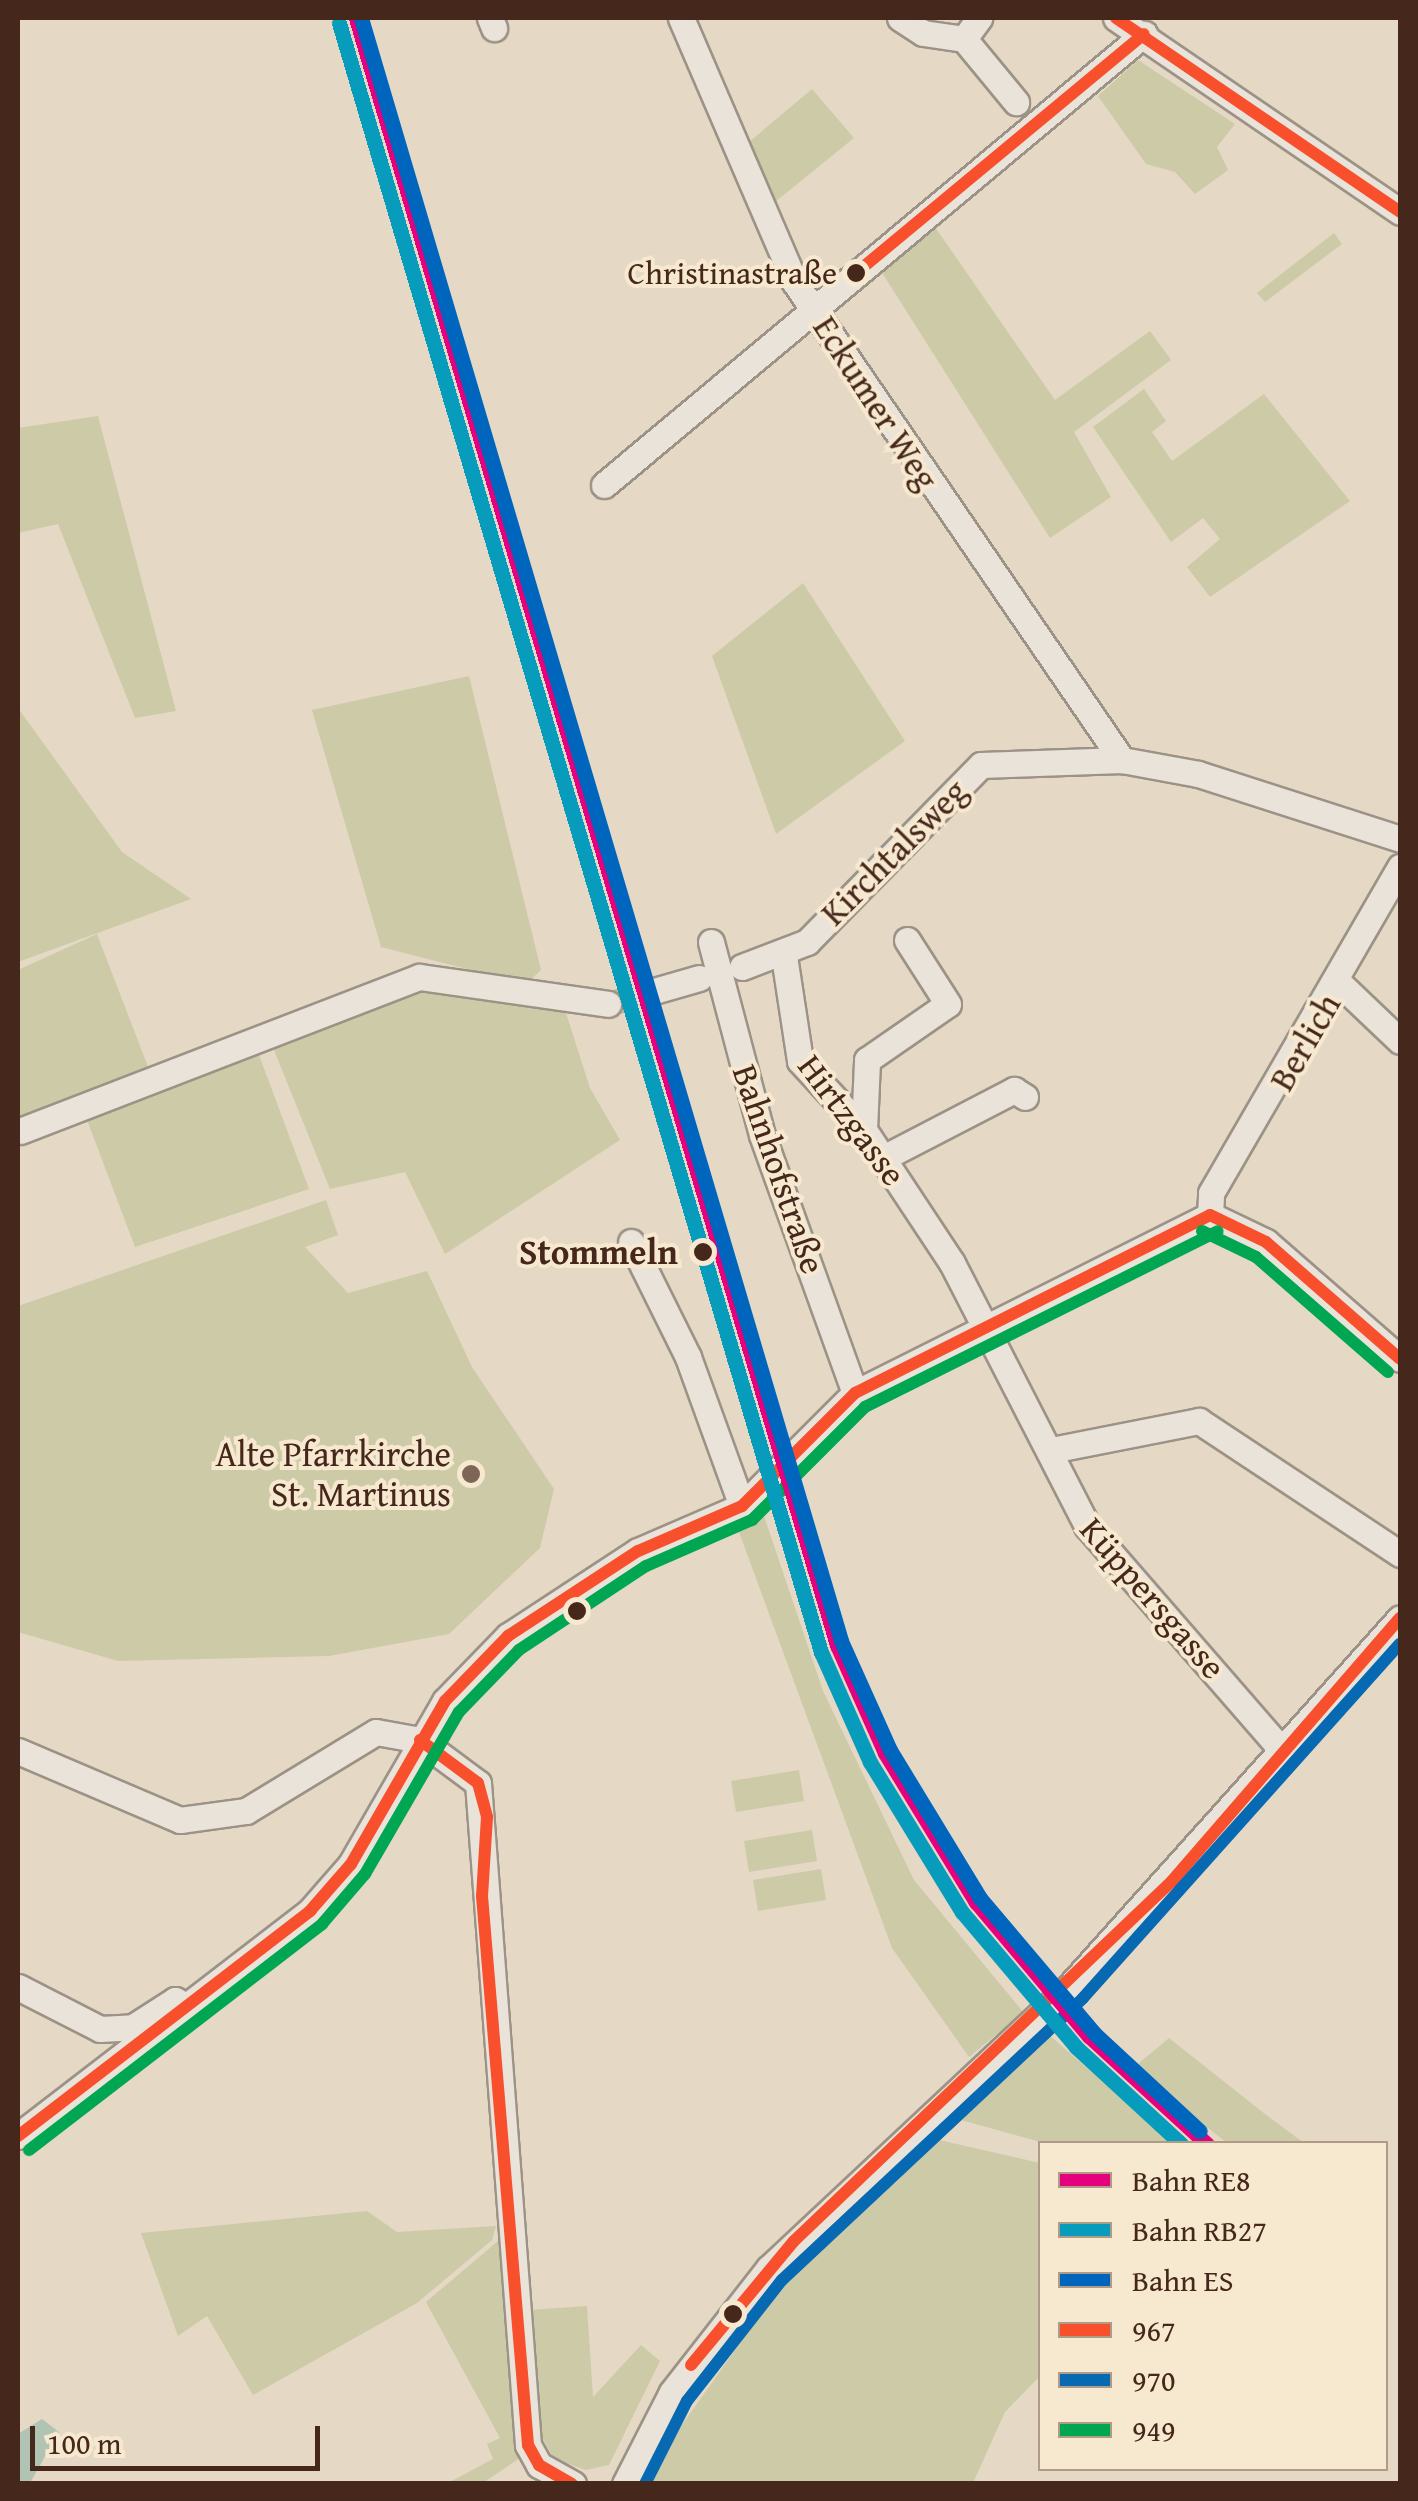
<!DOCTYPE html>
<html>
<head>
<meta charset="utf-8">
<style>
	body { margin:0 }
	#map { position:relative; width:1418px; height:2501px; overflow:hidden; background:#e5d8c5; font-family:"Gentium Book Plus",serif }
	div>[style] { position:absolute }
	.green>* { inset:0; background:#cdcba7 }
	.water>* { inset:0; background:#b1c4b4 }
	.minor-tunnel>* { height:25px; margin-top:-12.5px; transform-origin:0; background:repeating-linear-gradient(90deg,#c5b5a3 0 25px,transparent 0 37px) }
	.roads { filter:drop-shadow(2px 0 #9c9285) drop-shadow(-2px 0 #9c9285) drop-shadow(0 2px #9c9285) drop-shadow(0 -2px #9c9285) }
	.minor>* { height:25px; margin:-12.5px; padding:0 12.5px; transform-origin:12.5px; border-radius:12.5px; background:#e9e3d9 }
	.bus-1>* { height:12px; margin:-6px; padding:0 6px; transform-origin:6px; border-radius:6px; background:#f8502d }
	.bus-2>* { height:12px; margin:-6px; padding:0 6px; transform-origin:6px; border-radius:6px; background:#0869b3 }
	.bus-3>* { height:12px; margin:-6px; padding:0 6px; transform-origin:6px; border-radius:6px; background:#00a651 }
	.rail-1>* { height:15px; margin:-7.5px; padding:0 7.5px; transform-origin:7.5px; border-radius:7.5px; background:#e5007d }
	.rail-2>* { height:15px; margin:-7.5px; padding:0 7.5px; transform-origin:7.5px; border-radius:7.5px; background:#079cbc }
	.rail-3>* { height:15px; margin:-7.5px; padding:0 7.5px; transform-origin:7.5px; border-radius:7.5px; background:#0065bd }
	.dots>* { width:28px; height:28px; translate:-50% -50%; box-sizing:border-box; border:5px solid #f7e8d0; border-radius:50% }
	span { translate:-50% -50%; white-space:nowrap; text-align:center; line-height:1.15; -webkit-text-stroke:8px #f7e8d0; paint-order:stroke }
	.bus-label { font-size:32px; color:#45281b }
	.right { translate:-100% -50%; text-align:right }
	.street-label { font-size:35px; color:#45281b }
	.stop-label { font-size:35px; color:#45281b; font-weight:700 }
	.poi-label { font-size:35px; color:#45281b }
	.frame { position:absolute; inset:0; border:20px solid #45281b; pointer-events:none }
	.legend { position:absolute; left:1038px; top:2141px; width:350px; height:330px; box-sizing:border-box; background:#f7e8d0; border:2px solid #b09b88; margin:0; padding:12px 18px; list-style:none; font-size:30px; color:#45281b }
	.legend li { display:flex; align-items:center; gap:20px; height:50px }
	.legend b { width:50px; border:2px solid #b09b88 }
	.scale { position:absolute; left:30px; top:2426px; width:290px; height:45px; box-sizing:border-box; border:5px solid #45281b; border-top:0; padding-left:12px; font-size:30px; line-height:35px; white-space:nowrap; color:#45281b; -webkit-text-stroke:8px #f7e8d0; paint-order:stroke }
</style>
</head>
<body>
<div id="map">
	<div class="green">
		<div style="clip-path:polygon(1138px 60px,1235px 124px,1217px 147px,1228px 170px,1195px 194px,1175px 172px,1146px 164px,1098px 96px)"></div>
		<div style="clip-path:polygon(812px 89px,854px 138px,775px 202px,749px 142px)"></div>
		<div style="clip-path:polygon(935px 227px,1055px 400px,1150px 331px,1171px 360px,1074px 432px,1111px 497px,1050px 538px,881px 271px)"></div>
		<div style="clip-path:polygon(1334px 233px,1342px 244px,1265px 302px,1257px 293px)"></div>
		<div style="clip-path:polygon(1144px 389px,1166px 421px,1152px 432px,1172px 461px,1264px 394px,1350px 501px,1210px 597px,1187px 567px,1220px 539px,1203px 518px,1171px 542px,1093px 427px)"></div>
		<div style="clip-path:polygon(98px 416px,176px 711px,135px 718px,58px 524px,18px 533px,18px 428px)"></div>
		<div style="clip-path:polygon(803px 583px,905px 741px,776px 834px,712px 656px)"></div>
		<div style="clip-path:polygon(469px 676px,541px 970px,526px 984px,381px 947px,312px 710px)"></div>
		<div style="clip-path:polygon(18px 708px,122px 852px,191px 899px,18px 962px)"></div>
		<div style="clip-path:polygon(97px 934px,150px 1072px,18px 1123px,18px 970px)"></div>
		<div style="clip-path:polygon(441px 984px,566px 1013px,590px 1088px,620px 1140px,445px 1254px,405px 1172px,330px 1189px,272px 1045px)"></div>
		<div style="clip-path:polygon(256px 1047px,309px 1189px,135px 1247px,84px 1112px)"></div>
		<div style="clip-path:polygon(326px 1200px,338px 1235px,305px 1247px,348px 1293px,427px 1271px,472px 1367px,554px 1489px,540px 1548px,449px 1634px,329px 1656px,118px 1661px,18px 1632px,18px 1306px)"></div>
		<div style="clip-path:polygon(760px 1504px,823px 1691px,914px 1880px,1024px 2013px,1173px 2143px,1044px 2143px,950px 2117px,1013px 2052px,997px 2034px,969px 2057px,892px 1948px,736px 1524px)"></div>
		<div style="clip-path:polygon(799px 1770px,804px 1801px,736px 1812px,731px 1781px)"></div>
		<div style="clip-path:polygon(812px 1830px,817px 1861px,749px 1872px,744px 1841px)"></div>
		<div style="clip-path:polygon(821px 1869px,826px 1900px,758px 1911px,753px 1880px)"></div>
		<div style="clip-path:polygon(1169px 2038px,1265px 2114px,1304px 2143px,1227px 2143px,1133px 2068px)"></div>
		<div style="clip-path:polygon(935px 2139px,1040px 2163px,1040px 2376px,1005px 2412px,973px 2483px,640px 2484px,789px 2274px)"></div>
		<div style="clip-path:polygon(367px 2211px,397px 2232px,496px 2226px,492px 2240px,417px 2303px,253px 2395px,207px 2316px,178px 2336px,141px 2233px)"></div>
		<div style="clip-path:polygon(498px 2241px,520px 2458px,483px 2483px,448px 2483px,493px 2459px,487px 2444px,500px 2438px,426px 2302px)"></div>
		<div style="clip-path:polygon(587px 2306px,593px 2397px,641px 2345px,660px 2361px,609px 2465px,586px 2470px,554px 2459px,538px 2430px,529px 2310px)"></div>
	</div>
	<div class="water">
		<div style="clip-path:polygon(42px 2419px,59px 2432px,30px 2483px,18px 2483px,18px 2434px)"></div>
	</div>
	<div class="minor-tunnel">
		<div style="left:608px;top:1004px;width:48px;rotate:-15.8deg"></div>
	</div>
	<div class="roads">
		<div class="minor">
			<div style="left:490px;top:18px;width:11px;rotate:68deg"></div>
			<div style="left:681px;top:18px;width:286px;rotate:66.7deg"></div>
			<div style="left:794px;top:281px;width:581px;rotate:55.6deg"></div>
			<div style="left:900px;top:18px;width:27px;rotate:33deg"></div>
			<div style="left:923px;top:33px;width:41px;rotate:8.3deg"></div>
			<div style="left:964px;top:39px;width:82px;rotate:50.5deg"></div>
			<div style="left:1116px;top:18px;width:344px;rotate:34.3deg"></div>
			<div style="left:964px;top:39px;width:26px;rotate:-54deg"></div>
			<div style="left:604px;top:485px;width:704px;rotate:-39.87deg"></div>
			<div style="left:711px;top:942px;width:200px;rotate:75.2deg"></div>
			<div style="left:762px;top:1135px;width:274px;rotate:70.2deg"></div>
			<div style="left:784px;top:956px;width:106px;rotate:81.3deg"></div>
			<div style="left:800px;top:1061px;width:94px;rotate:47.2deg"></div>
			<div style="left:864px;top:1130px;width:159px;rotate:56.5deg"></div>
			<div style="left:952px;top:1263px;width:296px;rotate:62.8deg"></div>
			<div style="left:1087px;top:1526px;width:302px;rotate:49deg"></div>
			<div style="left:742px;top:967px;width:70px;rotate:-21deg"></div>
			<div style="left:807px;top:942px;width:248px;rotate:-45.5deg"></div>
			<div style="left:981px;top:765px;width:141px;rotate:-2deg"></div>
			<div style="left:1122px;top:760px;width:77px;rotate:10.4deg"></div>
			<div style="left:1198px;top:774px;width:212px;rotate:17.8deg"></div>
			<div style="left:1339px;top:983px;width:84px;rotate:43.6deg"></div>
			<div style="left:654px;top:991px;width:47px;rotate:-16.1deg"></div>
			<div style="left:864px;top:1130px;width:70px;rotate:-87.5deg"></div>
			<div style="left:867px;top:1060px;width:98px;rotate:-34.7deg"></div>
			<div style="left:948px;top:1004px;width:76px;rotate:-122.6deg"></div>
			<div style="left:20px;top:1131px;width:428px;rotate:-21.1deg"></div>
			<div style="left:419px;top:977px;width:191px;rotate:8.1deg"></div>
			<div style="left:883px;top:1158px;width:148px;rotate:-27.4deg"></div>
			<div style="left:1014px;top:1090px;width:13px;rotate:32deg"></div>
			<div style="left:1210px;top:1215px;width:22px;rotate:-87deg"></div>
			<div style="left:1211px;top:1193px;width:377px;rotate:-59.9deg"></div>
			<div style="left:1210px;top:1215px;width:62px;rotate:25.7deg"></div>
			<div style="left:1266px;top:1242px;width:178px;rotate:41.1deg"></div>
			<div style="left:631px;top:1242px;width:128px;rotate:63.6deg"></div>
			<div style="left:688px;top:1357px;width:158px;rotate:70.1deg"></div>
			<div style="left:1051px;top:1450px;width:151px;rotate:-11.1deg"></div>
			<div style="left:1199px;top:1421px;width:241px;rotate:33.5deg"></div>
			<div style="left:18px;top:1751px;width:176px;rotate:23.1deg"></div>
			<div style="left:180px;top:1820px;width:67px;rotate:-7.8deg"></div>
			<div style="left:246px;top:1811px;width:152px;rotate:-31.3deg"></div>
			<div style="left:376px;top:1732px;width:45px;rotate:10.3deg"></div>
			<div style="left:420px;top:1740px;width:72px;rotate:36.6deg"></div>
			<div style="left:478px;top:1783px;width:664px;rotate:85.68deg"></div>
			<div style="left:528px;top:2445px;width:23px;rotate:61deg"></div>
			<div style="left:539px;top:2465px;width:39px;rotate:29deg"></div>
			<div style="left:18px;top:1987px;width:92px;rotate:27.1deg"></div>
			<div style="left:100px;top:2029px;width:33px;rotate:-3deg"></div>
			<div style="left:133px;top:2027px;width:50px;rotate:-32.7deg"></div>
			<div style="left:175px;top:2000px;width:19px;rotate:28deg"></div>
			<div style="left:18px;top:2136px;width:369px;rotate:-37.6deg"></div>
			<div style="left:310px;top:1911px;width:62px;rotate:-48.9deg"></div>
			<div style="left:351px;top:1864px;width:188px;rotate:-60deg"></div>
			<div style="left:445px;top:1701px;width:91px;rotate:-45.9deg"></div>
			<div style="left:508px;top:1636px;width:155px;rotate:-33.2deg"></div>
			<div style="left:638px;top:1551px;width:113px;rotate:-23.4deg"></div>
			<div style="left:742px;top:1506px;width:160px;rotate:-45deg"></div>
			<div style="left:855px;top:1393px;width:397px;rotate:-26.6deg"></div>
			<div style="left:625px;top:2484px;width:103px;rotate:-62.9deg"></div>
			<div style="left:672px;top:2392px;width:157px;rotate:-52deg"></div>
			<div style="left:769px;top:2268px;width:412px;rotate:-43.1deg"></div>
			<div style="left:1070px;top:1986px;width:494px;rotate:-48.1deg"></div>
		</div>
	</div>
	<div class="bus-1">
		<div style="left:1116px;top:18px;width:344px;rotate:34.3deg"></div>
		<div style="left:856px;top:273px;width:374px;rotate:-39.7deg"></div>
		<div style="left:1210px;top:1215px;width:62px;rotate:25.7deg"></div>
		<div style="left:1266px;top:1242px;width:178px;rotate:41.1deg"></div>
		<div style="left:420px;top:1740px;width:72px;rotate:36.6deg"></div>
		<div style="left:478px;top:1783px;width:35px;rotate:75deg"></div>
		<div style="left:487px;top:1817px;width:79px;rotate:93.6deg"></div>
		<div style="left:482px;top:1896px;width:551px;rotate:85.21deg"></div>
		<div style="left:528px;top:2445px;width:23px;rotate:61deg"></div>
		<div style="left:539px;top:2465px;width:38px;rotate:30deg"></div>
		<div style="left:18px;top:2136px;width:369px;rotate:-37.6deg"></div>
		<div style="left:310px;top:1911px;width:62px;rotate:-48.9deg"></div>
		<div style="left:351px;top:1864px;width:188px;rotate:-60deg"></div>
		<div style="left:445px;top:1701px;width:91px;rotate:-45.9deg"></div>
		<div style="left:508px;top:1636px;width:155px;rotate:-33.2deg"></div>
		<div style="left:638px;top:1551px;width:113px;rotate:-23.4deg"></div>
		<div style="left:742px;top:1506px;width:160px;rotate:-45deg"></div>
		<div style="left:855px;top:1393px;width:397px;rotate:-26.6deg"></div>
		<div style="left:691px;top:2365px;width:161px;rotate:-50.3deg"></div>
		<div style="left:794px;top:2241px;width:522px;rotate:-43.6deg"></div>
		<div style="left:1172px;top:1881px;width:348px;rotate:-49.1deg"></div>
	</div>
	<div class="bus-2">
		<div style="left:645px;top:2484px;width:93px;rotate:-63.2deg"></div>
		<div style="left:687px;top:2401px;width:154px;rotate:-51.9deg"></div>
		<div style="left:782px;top:2280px;width:412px;rotate:-43.1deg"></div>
		<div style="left:1083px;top:1998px;width:475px;rotate:-48.2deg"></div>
	</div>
	<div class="bus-3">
		<div style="left:1202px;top:1231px;width:60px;rotate:25.7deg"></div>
		<div style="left:1256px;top:1257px;width:175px;rotate:41.1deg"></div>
		<div style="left:29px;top:2150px;width:370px;rotate:-37.6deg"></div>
		<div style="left:322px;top:1924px;width:66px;rotate:-49.3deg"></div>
		<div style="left:365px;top:1874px;width:187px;rotate:-59.9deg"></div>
		<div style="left:459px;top:1712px;width:86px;rotate:-45.9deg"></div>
		<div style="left:519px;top:1650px;width:152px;rotate:-33.5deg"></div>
		<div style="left:646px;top:1566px;width:116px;rotate:-23.5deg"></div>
		<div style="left:752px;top:1520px;width:160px;rotate:-45deg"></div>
		<div style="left:865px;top:1407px;width:394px;rotate:-26.5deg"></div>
	</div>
	<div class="rail-1">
		<div style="left:356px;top:18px;width:1697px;rotate:73.53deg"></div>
		<div style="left:837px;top:1645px;width:118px;rotate:66deg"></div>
		<div style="left:885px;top:1753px;width:175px;rotate:58.6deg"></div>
		<div style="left:976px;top:1902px;width:175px;rotate:49.9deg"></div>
		<div style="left:1089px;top:2036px;width:160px;rotate:42.5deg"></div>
	</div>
	<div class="rail-2">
		<div style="left:339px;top:23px;width:1699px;rotate:73.52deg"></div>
		<div style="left:821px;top:1652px;width:120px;rotate:66deg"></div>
		<div style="left:870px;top:1762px;width:176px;rotate:58.5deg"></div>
		<div style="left:962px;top:1912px;width:177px;rotate:49.8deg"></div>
		<div style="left:1076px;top:2047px;width:143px;rotate:42.7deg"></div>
	</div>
	<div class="rail-3">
		<div style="left:361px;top:18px;width:1692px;rotate:73.52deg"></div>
		<div style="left:841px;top:1641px;width:120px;rotate:65.8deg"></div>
		<div style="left:890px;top:1750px;width:173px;rotate:58.7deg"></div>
		<div style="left:980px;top:1898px;width:177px;rotate:49.8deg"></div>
		<div style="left:1094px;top:2033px;width:144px;rotate:42.8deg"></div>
	</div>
	<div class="dots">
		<div style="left:856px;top:273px;background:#45281b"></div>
		<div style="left:703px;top:1252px;background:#45281b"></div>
		<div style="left:471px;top:1474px;background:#7d6656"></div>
		<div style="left:577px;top:1611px;background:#45281b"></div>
		<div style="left:733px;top:2314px;background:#45281b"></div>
	</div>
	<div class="bus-label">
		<span class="right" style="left:837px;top:273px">Christinastraße</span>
	</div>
	<div class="street-label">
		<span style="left:876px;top:403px;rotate:57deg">Eckumer Weg</span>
		<span style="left:894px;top:852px;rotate:-45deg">Kirchtalsweg</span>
		<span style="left:1305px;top:1042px;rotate:-60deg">Berlich</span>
		<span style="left:852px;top:1120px;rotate:53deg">Hirtzgasse</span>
		<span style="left:779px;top:1169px;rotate:71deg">Bahnhofstraße</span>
		<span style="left:1153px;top:1598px;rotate:49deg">Küppersgasse</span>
	</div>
	<div class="stop-label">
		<span class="right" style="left:678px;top:1252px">Stommeln</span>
	</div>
	<div class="poi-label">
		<span class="right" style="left:451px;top:1474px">Alte Pfarrkirche<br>St. Martinus</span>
	</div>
	<div class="frame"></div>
	<ul class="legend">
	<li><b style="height:12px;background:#e5007d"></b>Bahn RE8</li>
	<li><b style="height:12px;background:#079cbc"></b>Bahn RB27</li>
	<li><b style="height:12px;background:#0065bd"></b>Bahn ES</li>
	<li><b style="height:12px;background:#f8502d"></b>967</li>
	<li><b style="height:12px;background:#0869b3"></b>970</li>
	<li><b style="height:12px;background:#00a651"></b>949</li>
	</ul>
	<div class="scale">100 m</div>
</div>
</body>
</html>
